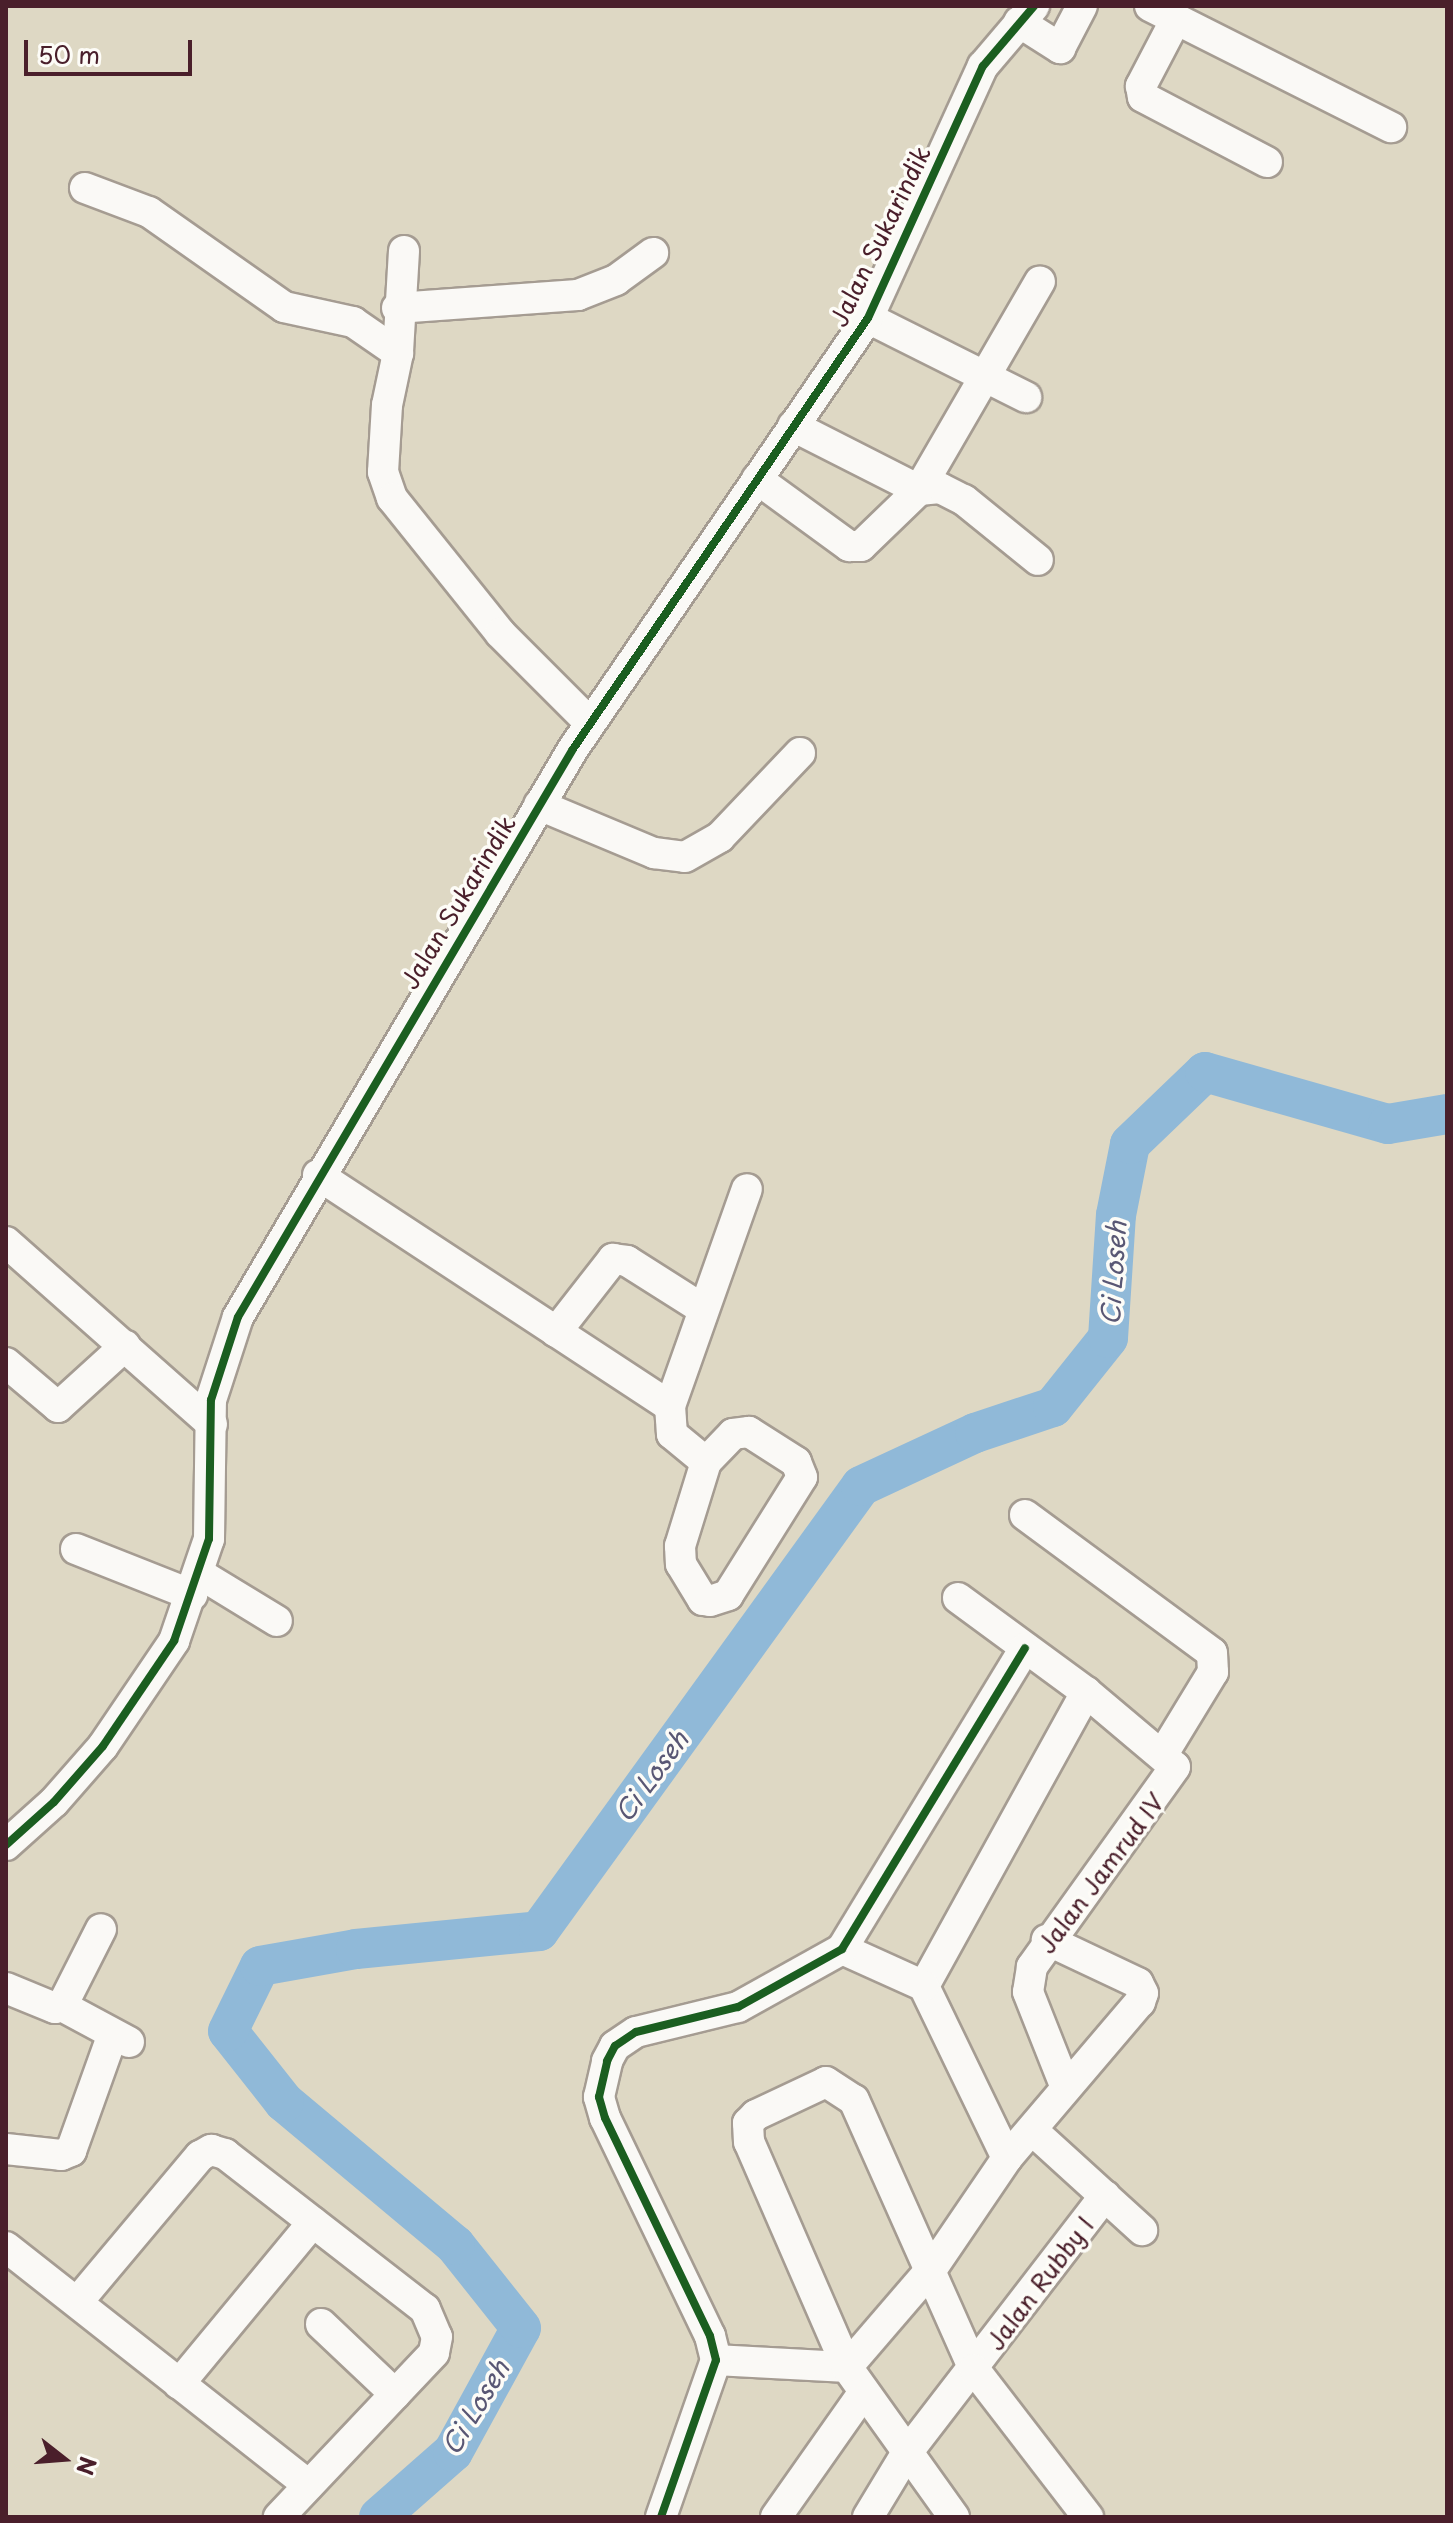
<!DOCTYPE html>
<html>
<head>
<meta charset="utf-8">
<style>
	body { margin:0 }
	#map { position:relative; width:1453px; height:2523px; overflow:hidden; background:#ded8c4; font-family:"Playpen Sans",sans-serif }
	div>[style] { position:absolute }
	.river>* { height:40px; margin:-20px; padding:0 20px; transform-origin:20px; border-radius:20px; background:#90b9d8 }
	.roads { filter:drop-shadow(2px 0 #a59c92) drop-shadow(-2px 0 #a59c92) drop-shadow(0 2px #a59c92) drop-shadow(0 -2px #a59c92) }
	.minor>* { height:30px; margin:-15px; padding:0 15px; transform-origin:15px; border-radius:15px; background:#faf9f6 }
	.cycleway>* { height:8px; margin:-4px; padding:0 4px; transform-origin:4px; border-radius:4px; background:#1b5e20 }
	span { translate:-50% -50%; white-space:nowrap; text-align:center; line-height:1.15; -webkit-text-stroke:7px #fdfcf7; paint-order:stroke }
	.street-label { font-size:24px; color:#4a1f2b }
	.water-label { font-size:26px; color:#595774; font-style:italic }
	.frame { position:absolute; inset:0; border:8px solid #4a1f2b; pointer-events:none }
	.north { position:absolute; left:24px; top:2419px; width:80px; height:80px; -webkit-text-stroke:6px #fdfcf7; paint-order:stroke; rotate:107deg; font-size:22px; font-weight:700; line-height:32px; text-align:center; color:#4a1f2b }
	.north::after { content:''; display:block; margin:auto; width:28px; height:36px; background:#4a1f2b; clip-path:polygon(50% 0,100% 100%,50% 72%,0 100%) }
	.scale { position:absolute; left:24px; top:40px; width:168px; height:36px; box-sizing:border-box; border:4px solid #4a1f2b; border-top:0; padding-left:10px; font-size:24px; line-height:28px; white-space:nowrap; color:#4a1f2b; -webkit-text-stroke:6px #fdfcf7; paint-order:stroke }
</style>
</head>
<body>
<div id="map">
	<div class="river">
		<div style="left:379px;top:2517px;width:98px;rotate:-41.3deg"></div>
		<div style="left:453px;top:2452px;width:141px;rotate:-61.3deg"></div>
		<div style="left:521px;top:2328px;width:106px;rotate:-128.5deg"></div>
		<div style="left:455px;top:2245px;width:223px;rotate:-140.1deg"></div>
		<div style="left:284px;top:2102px;width:90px;rotate:-128.3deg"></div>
		<div style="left:228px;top:2031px;width:72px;rotate:-63.8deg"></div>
		<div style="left:260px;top:1966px;width:97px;rotate:-10deg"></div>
		<div style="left:356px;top:1949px;width:184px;rotate:-5.6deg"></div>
		<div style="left:539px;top:1931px;width:549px;rotate:-54.11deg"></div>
		<div style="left:861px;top:1486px;width:126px;rotate:-24.9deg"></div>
		<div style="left:975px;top:1433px;width:82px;rotate:-18.4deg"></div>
		<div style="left:1053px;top:1407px;width:88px;rotate:-51.4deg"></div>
		<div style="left:1108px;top:1338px;width:123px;rotate:-86.3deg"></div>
		<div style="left:1116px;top:1215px;width:72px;rotate:-78.8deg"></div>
		<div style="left:1130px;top:1144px;width:104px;rotate:-43.8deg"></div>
		<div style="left:1205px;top:1072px;width:190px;rotate:15.9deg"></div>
		<div style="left:1388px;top:1124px;width:60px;rotate:-9.6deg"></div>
	</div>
	<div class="roads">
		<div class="minor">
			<div style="left:1150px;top:6px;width:270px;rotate:26.7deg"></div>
			<div style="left:1176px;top:19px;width:76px;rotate:117.6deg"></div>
			<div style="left:1141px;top:86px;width:11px;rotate:80deg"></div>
			<div style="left:1143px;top:97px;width:140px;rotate:27.7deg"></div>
			<div style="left:1019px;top:22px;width:49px;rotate:32.4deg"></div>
			<div style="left:1060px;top:48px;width:47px;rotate:-62.4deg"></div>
			<div style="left:85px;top:188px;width:68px;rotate:20.6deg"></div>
			<div style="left:149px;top:212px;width:165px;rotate:35.1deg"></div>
			<div style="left:284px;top:307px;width:71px;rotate:12.3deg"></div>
			<div style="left:353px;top:322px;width:55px;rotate:34.6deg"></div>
			<div style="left:404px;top:251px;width:102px;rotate:93.4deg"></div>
			<div style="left:398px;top:353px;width:53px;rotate:101.9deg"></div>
			<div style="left:387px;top:405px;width:67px;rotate:93.4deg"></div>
			<div style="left:383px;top:472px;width:28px;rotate:71deg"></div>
			<div style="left:392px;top:498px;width:173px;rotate:51.3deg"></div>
			<div style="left:500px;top:633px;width:127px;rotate:45deg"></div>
			<div style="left:397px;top:308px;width:181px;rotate:-4.1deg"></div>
			<div style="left:578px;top:295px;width:41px;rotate:-21.5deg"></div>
			<div style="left:616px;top:280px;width:46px;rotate:-36.1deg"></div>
			<div style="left:868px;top:318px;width:177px;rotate:26.6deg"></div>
			<div style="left:793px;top:426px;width:141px;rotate:26.9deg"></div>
			<div style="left:919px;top:490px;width:21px;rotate:-5deg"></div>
			<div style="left:940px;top:488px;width:27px;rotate:27deg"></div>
			<div style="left:964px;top:500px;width:95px;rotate:39deg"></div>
			<div style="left:757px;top:479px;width:114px;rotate:36.1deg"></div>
			<div style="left:849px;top:546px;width:12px"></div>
			<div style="left:861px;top:546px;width:81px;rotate:-44deg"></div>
			<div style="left:919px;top:490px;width:241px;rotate:-59.9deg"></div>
			<div style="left:539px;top:805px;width:125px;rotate:22.7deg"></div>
			<div style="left:654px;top:853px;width:31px;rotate:7deg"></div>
			<div style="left:685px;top:857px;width:40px;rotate:-29.7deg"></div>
			<div style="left:720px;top:837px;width:116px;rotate:-46.4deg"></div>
			<div style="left:318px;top:1175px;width:421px;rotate:33.3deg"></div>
			<div style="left:670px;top:1406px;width:230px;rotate:-70.5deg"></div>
			<div style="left:6px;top:1242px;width:275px;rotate:41.5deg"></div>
			<div style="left:556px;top:1332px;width:93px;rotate:-52deg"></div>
			<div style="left:613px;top:1259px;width:14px;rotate:8deg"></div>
			<div style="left:627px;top:1261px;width:88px;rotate:32.4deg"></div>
			<div style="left:6px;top:1363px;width:68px;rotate:40.2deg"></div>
			<div style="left:58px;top:1407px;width:91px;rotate:-42.3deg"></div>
			<div style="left:670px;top:1406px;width:28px;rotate:86deg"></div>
			<div style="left:672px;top:1434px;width:44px;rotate:39.5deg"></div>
			<div style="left:706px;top:1462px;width:88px;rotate:107.2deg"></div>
			<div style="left:680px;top:1546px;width:18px;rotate:87deg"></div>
			<div style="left:681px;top:1564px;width:42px;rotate:58.6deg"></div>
			<div style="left:703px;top:1600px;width:7px;rotate:8deg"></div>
			<div style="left:710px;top:1601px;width:19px;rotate:-18deg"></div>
			<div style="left:728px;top:1595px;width:139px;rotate:-57.9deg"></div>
			<div style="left:802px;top:1477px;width:16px;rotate:-112deg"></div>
			<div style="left:796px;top:1462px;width:56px;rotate:-147.4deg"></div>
			<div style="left:749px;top:1432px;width:16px;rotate:173deg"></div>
			<div style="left:733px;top:1434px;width:39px;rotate:134deg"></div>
			<div style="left:1025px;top:1515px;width:232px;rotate:36.4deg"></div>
			<div style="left:1212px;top:1653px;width:19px;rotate:87deg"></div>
			<div style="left:1213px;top:1672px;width:96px;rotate:121.4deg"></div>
			<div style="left:76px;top:1549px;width:125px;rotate:21.6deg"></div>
			<div style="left:200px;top:1574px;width:90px;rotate:31.4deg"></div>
			<div style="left:958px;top:1598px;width:159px;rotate:36.3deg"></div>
			<div style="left:1086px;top:1692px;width:116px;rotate:40.1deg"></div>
			<div style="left:1175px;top:1767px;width:246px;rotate:125.6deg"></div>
			<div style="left:1032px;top:1967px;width:25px;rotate:99deg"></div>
			<div style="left:1028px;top:1992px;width:103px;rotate:68.4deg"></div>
			<div style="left:6px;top:1845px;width:64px;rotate:-41.9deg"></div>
			<div style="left:54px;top:1802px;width:74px;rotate:-48.8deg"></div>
			<div style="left:103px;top:1746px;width:127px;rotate:-55.9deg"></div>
			<div style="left:174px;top:1641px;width:108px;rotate:-71.1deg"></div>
			<div style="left:209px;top:1539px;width:139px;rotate:-89.2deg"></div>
			<div style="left:211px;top:1400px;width:87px;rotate:-72deg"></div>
			<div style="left:238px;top:1317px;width:659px;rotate:-59.47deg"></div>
			<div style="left:573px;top:749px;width:522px;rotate:-55.61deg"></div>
			<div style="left:868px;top:318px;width:277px;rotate:-65.5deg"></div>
			<div style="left:983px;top:66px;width:79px;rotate:-49.6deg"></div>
			<div style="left:924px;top:1986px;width:336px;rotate:-61.1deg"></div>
			<div style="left:6px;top:1988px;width:53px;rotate:22.2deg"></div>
			<div style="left:55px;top:2008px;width:7px;rotate:-16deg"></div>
			<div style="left:62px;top:2006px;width:86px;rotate:-63.1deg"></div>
			<div style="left:62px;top:2006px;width:76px;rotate:28.2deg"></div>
			<div style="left:1032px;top:2130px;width:149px;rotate:42.3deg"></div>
			<div style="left:6px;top:2149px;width:55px;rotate:6.2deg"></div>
			<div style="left:61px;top:2155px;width:11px;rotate:-22deg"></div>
			<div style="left:71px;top:2151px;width:124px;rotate:-70.3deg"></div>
			<div style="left:1007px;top:2158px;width:205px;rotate:-49.6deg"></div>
			<div style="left:1140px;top:2002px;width:9px;rotate:-72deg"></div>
			<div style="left:1143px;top:1993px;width:11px;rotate:-117deg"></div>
			<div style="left:1138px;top:1983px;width:101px;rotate:-154.7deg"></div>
			<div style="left:6px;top:2247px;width:385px;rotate:38.2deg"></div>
			<div style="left:79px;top:2300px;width:188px;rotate:-50deg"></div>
			<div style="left:200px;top:2156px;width:13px;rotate:-29deg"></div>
			<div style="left:211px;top:2150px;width:15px;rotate:16deg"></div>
			<div style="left:225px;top:2154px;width:253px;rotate:37.8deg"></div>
			<div style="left:425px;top:2309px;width:30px;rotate:67deg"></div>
			<div style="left:437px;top:2337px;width:16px;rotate:101deg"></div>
			<div style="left:434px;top:2353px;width:226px;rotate:133.4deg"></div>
			<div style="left:321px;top:2324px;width:102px;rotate:43.4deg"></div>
			<div style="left:716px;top:2360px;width:131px;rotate:3.1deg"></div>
			<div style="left:847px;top:2367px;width:132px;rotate:-49.3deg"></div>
			<div style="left:933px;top:2267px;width:132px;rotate:-55.8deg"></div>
			<div style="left:1007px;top:2158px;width:191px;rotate:-115.8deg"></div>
			<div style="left:924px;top:1986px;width:90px;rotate:-155.7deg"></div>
			<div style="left:179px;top:2384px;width:210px;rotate:-50.4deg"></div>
			<div style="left:661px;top:2517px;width:166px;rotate:-70.7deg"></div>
			<div style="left:716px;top:2360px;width:25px;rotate:-104deg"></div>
			<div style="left:710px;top:2336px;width:242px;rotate:-115.7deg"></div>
			<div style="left:605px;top:2118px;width:22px;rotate:-106deg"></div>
			<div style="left:599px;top:2097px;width:37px;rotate:-77deg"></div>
			<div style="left:607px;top:2061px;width:17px;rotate:-62deg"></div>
			<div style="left:615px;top:2046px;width:25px;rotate:-34deg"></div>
			<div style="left:636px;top:2032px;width:105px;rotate:-13.8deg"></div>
			<div style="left:738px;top:2007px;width:119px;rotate:-29.1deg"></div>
			<div style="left:842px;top:1949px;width:352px;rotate:-58.7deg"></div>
			<div style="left:776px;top:2517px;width:153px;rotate:-54.9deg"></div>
			<div style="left:868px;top:2517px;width:74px;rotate:-58.9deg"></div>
			<div style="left:906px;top:2454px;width:326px;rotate:-52.4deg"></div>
			<div style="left:954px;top:2517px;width:184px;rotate:-125.5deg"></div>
			<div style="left:847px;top:2367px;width:245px;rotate:-113.5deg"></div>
			<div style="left:749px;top:2142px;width:19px;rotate:-93deg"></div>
			<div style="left:748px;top:2123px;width:11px;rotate:-45deg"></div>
			<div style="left:756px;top:2115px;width:77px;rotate:-25.2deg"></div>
			<div style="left:826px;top:2082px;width:33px;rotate:33deg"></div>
			<div style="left:854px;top:2100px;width:295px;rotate:66deg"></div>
			<div style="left:974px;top:2369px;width:187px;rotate:52.4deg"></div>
		</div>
	</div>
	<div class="cycleway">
		<div style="left:6px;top:1845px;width:64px;rotate:-41.9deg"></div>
		<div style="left:54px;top:1802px;width:74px;rotate:-48.8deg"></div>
		<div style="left:103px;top:1746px;width:127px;rotate:-55.9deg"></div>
		<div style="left:174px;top:1641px;width:108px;rotate:-71.1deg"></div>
		<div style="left:209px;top:1539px;width:139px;rotate:-89.2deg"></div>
		<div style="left:211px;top:1400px;width:87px;rotate:-72deg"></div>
		<div style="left:238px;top:1317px;width:659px;rotate:-59.47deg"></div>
		<div style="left:573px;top:749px;width:522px;rotate:-55.61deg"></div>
		<div style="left:868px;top:318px;width:277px;rotate:-65.5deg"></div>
		<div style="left:983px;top:66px;width:79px;rotate:-49.6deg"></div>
		<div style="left:661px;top:2517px;width:166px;rotate:-70.7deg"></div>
		<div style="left:716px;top:2360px;width:25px;rotate:-104deg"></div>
		<div style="left:710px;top:2336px;width:242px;rotate:-115.7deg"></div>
		<div style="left:605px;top:2118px;width:22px;rotate:-106deg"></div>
		<div style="left:599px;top:2097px;width:37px;rotate:-77deg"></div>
		<div style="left:607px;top:2061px;width:17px;rotate:-62deg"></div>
		<div style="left:615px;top:2046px;width:25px;rotate:-34deg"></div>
		<div style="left:636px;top:2032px;width:105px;rotate:-13.8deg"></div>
		<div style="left:738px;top:2007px;width:119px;rotate:-29.1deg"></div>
		<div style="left:842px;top:1949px;width:352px;rotate:-58.7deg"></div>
	</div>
	<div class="street-label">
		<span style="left:880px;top:236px;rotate:-64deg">Jalan Sukarindik</span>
		<span style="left:458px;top:902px;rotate:-59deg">Jalan Sukarindik</span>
		<span style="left:1101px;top:1873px;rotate:-53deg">Jalan Jamrud IV</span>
		<span style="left:1040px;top:2283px;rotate:-53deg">Jalan Rubby I</span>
	</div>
	<div class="water-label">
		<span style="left:1113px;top:1273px;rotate:-86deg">Ci Loseh</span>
		<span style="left:651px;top:1776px;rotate:-54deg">Ci Loseh</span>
		<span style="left:475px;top:2407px;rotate:-59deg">Ci Loseh</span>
	</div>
	<div class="frame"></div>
	<div class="north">N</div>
	<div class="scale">50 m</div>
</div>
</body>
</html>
